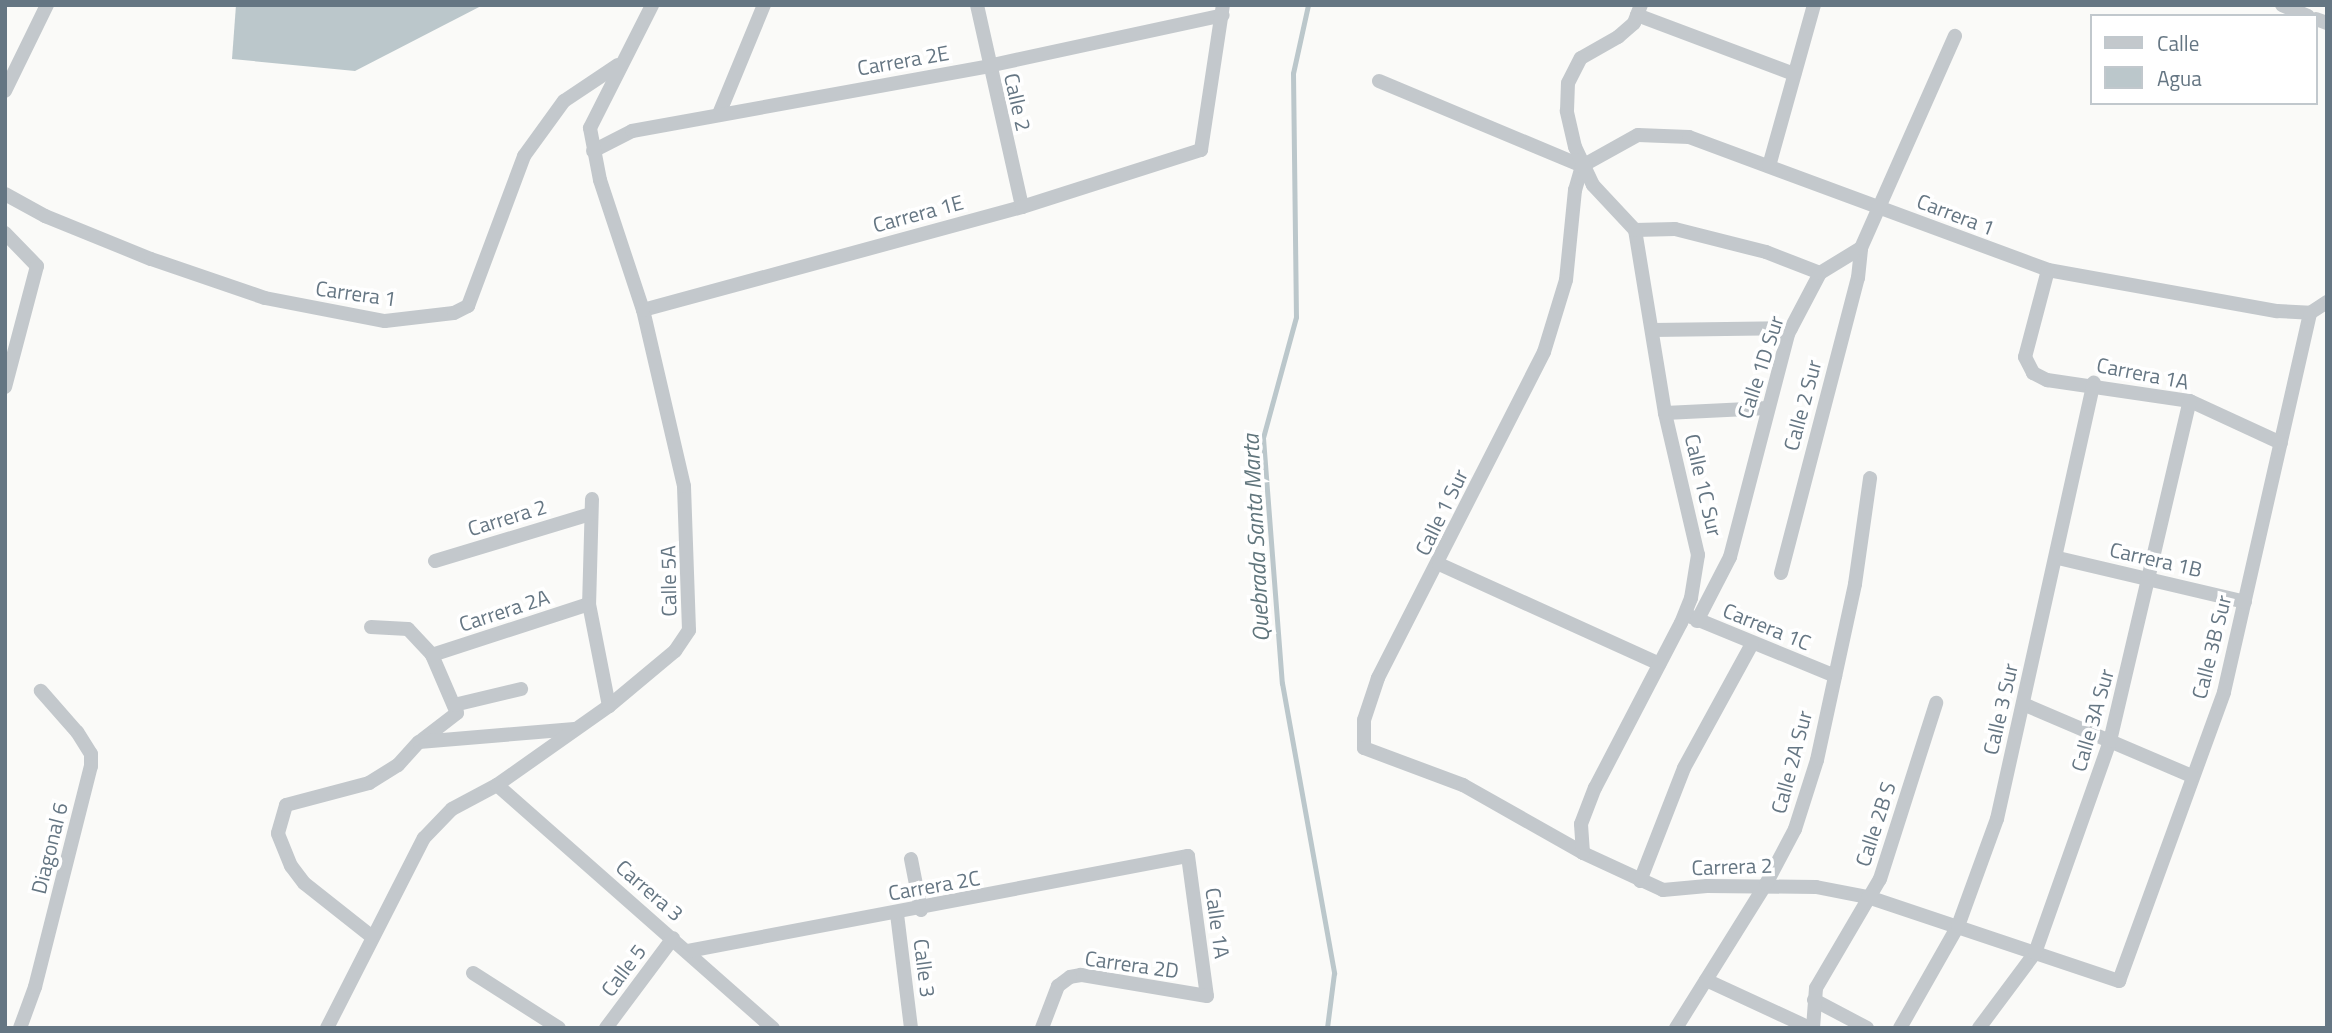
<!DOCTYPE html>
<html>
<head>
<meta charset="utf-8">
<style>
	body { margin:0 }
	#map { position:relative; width:2332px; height:1033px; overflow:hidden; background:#fafaf8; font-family:"Titillium Web",sans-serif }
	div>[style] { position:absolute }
	.water>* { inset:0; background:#bbc7cb }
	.stream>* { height:5px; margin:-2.5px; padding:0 2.5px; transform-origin:2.5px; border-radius:2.5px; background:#bbc7cb }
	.minor>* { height:14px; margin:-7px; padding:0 7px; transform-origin:7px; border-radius:7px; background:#c3c8cc }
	span { translate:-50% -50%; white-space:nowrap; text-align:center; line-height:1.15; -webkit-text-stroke:7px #fff; paint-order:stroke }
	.street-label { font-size:21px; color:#657683 }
	.water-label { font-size:23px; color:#60757c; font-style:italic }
	.frame { position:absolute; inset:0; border:7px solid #657683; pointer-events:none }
	.legend { position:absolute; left:2090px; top:14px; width:228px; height:91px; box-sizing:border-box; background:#fff; border:2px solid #c1c8cd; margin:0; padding:9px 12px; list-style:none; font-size:21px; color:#657683 }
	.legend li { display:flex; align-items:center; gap:14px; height:35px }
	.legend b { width:35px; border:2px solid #c1c8cd }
</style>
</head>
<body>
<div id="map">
	<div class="water">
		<div style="clip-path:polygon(236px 5px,483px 5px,355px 71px,232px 59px)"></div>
	</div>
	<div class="stream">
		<div style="left:1308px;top:5px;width:70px;rotate:102.4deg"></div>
		<div style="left:1293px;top:73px;width:244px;rotate:89.3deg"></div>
		<div style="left:1296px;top:317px;width:125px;rotate:105.3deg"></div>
		<div style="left:1263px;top:438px;width:246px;rotate:85.6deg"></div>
		<div style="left:1282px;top:683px;width:295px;rotate:79.8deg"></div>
		<div style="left:1334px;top:973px;width:55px;rotate:97.3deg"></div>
	</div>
	<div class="minor">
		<div style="left:977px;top:5px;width:207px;rotate:77.4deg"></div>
		<div style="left:2282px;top:5px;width:28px;rotate:23deg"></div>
		<div style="left:1637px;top:15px;width:168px;rotate:20.6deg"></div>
		<div style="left:2316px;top:19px;width:12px;rotate:20deg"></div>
		<div style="left:1379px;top:81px;width:220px;rotate:22.7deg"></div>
		<div style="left:5px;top:91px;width:96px;rotate:-64deg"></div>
		<div style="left:719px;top:114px;width:118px;rotate:-67.6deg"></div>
		<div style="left:593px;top:151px;width:44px;rotate:-27.1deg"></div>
		<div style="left:632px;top:131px;width:362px;rotate:-10.3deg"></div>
		<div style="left:988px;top:66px;width:240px;rotate:-12.2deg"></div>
		<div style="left:1582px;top:166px;width:25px;rotate:106deg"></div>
		<div style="left:1575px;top:190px;width:90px;rotate:95.7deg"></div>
		<div style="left:1566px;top:280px;width:75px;rotate:107deg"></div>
		<div style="left:1544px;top:352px;width:366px;rotate:117deg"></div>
		<div style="left:1378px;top:678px;width:44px;rotate:108.4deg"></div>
		<div style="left:1364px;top:720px;width:28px;rotate:90deg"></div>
		<div style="left:1364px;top:748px;width:106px;rotate:20.5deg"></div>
		<div style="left:1463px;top:785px;width:138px;rotate:29.5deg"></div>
		<div style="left:1583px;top:853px;width:88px;rotate:24.8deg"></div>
		<div style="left:1663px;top:890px;width:44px;rotate:-5.2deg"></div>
		<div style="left:1707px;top:886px;width:109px;rotate:0.5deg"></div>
		<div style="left:1816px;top:887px;width:53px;rotate:10.9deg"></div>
		<div style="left:1868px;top:897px;width:265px;rotate:18.5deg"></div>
		<div style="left:2119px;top:981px;width:307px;rotate:-70deg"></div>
		<div style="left:2224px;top:692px;width:389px;rotate:-77.2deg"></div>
		<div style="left:1582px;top:166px;width:64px;rotate:-29deg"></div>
		<div style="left:1638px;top:135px;width:51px;rotate:2.2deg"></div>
		<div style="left:1689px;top:137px;width:383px;rotate:20.3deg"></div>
		<div style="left:2048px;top:270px;width:233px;rotate:10.2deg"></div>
		<div style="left:2277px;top:311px;width:33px;rotate:3deg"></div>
		<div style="left:2310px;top:313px;width:20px;rotate:-33deg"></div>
		<div style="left:1769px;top:166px;width:167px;rotate:-74.4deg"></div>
		<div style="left:5px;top:194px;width:46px;rotate:28.8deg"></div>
		<div style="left:45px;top:216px;width:114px;rotate:22.1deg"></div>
		<div style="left:151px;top:259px;width:120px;rotate:18.9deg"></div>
		<div style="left:265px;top:298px;width:122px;rotate:10.9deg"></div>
		<div style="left:385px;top:321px;width:69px;rotate:-6.6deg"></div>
		<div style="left:454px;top:313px;width:16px;rotate:-27deg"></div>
		<div style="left:468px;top:306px;width:160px;rotate:-69.5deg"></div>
		<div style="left:524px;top:156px;width:68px;rotate:-54deg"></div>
		<div style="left:564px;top:101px;width:65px;rotate:-33.7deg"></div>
		<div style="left:1635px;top:230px;width:40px;rotate:-1.4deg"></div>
		<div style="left:1675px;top:229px;width:94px;rotate:14.2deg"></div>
		<div style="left:1766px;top:252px;width:58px;rotate:21.3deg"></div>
		<div style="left:5px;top:233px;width:46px;rotate:45.9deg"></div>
		<div style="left:37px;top:266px;width:125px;rotate:104.8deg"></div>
		<div style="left:2048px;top:270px;width:90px;rotate:104.8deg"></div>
		<div style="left:2025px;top:357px;width:18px;rotate:63deg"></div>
		<div style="left:2033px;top:373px;width:16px;rotate:27deg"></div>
		<div style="left:2047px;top:380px;width:145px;rotate:8.4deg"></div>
		<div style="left:2190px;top:401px;width:100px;rotate:24.8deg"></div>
		<div style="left:643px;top:310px;width:393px;rotate:-15.2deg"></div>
		<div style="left:1022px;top:207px;width:188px;rotate:-17.7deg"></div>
		<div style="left:1201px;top:150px;width:147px;rotate:-81.4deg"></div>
		<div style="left:1653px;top:330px;width:138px;rotate:-0.8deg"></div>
		<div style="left:1665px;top:413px;width:103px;rotate:-2.8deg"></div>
		<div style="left:592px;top:499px;width:105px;rotate:91.6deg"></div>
		<div style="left:589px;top:604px;width:104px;rotate:78.9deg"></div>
		<div style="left:2058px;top:558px;width:192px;rotate:13.2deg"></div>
		<div style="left:435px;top:561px;width:163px;rotate:-16.8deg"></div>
		<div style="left:1439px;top:564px;width:242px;rotate:24.4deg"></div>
		<div style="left:1781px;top:573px;width:305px;rotate:-75.4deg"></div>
		<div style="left:1858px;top:278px;width:30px;rotate:-84deg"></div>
		<div style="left:1689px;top:616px;width:158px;rotate:22.3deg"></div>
		<div style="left:1697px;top:621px;width:72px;rotate:-62.7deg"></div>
		<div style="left:1730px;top:557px;width:230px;rotate:-75.4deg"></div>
		<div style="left:1788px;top:334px;width:69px;rotate:-62.3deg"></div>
		<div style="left:1820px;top:273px;width:48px;rotate:-31.4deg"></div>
		<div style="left:1861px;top:248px;width:232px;rotate:-66.1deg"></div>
		<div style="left:371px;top:627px;width:37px;rotate:3deg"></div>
		<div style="left:408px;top:629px;width:35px;rotate:47deg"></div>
		<div style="left:432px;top:655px;width:63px;rotate:66.7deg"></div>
		<div style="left:457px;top:713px;width:44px;rotate:142.4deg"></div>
		<div style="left:432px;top:655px;width:165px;rotate:-18deg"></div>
		<div style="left:2023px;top:704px;width:184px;rotate:23.1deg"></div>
		<div style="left:454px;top:705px;width:69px;rotate:-13.4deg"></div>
		<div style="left:497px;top:785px;width:368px;rotate:41.4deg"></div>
		<div style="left:1583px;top:853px;width:29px;rotate:-94deg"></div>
		<div style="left:1581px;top:824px;width:39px;rotate:-69deg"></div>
		<div style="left:1595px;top:788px;width:186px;rotate:-62.5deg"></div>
		<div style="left:1681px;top:623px;width:27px;rotate:-68deg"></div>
		<div style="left:1691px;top:598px;width:44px;rotate:-80.8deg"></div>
		<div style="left:1698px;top:555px;width:146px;rotate:-103.1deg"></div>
		<div style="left:1665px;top:413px;width:185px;rotate:-99.3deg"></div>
		<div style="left:1635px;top:230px;width:62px;rotate:-133deg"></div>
		<div style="left:1593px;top:185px;width:42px;rotate:-115.3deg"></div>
		<div style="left:1575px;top:147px;width:37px;rotate:-103deg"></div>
		<div style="left:1567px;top:111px;width:28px;rotate:-88deg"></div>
		<div style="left:1568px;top:83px;width:28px;rotate:-63deg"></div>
		<div style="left:1581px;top:58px;width:43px;rotate:-29.6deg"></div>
		<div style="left:1618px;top:37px;width:21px;rotate:-41deg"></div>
		<div style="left:1634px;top:23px;width:19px;rotate:-69deg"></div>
		<div style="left:911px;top:859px;width:52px;rotate:78.9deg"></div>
		<div style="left:1640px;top:881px;width:121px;rotate:-68.7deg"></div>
		<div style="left:1684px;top:768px;width:141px;rotate:-61.3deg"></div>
		<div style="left:897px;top:914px;width:115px;rotate:83deg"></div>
		<div style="left:371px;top:936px;width:85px;rotate:-141.7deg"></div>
		<div style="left:304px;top:883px;width:21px;rotate:-127deg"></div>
		<div style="left:291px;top:866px;width:35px;rotate:-112deg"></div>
		<div style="left:278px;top:833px;width:29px;rotate:-74deg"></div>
		<div style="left:286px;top:805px;width:86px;rotate:-14.8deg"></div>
		<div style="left:369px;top:783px;width:34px;rotate:-32deg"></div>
		<div style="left:398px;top:765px;width:31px;rotate:-48deg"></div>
		<div style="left:419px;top:742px;width:156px;rotate:-4.8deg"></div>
		<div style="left:688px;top:951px;width:509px;rotate:-10.76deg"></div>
		<div style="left:1188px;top:856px;width:141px;rotate:82.3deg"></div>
		<div style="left:1207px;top:996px;width:128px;rotate:-170.5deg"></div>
		<div style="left:1081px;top:975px;width:11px;rotate:170deg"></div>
		<div style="left:1070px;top:977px;width:15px;rotate:143deg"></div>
		<div style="left:1058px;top:986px;width:45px;rotate:110.9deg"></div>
		<div style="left:473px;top:973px;width:102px;rotate:32.6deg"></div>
		<div style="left:1706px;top:980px;width:115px;rotate:24.8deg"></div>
		<div style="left:1814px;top:1000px;width:60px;rotate:27.8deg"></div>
		<div style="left:20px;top:1028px;width:44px;rotate:-69.9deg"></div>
		<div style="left:35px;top:987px;width:228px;rotate:-75.8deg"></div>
		<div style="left:91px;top:766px;width:12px;rotate:-90deg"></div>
		<div style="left:91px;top:754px;width:26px;rotate:-122deg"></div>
		<div style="left:77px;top:732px;width:55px;rotate:-131.3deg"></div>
		<div style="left:327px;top:1028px;width:213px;rotate:-63deg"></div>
		<div style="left:424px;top:838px;width:40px;rotate:-46deg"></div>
		<div style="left:452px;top:809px;width:51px;rotate:-28.1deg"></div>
		<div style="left:497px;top:785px;width:137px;rotate:-35.2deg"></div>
		<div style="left:609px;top:706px;width:86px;rotate:-39.8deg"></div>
		<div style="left:675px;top:651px;width:25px;rotate:-56deg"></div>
		<div style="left:689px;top:630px;width:144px;rotate:-92deg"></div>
		<div style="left:684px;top:486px;width:181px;rotate:-103.1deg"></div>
		<div style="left:643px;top:310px;width:137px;rotate:-108.3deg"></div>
		<div style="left:600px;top:180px;width:53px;rotate:-100.9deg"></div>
		<div style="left:590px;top:128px;width:138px;rotate:-63.2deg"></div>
		<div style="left:606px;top:1028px;width:112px;rotate:-53.3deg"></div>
		<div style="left:1676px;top:1028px;width:170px;rotate:-58deg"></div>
		<div style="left:1766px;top:884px;width:62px;rotate:-62.2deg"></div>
		<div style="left:1795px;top:829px;width:72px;rotate:-72.3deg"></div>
		<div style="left:1817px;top:760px;width:180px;rotate:-77.8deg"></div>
		<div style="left:1855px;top:584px;width:107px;rotate:-81.9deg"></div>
		<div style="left:1813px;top:1028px;width:40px;rotate:-85.7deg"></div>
		<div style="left:1816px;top:988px;width:126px;rotate:-59.6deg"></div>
		<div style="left:1880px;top:879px;width:185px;rotate:-72.3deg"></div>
		<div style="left:1900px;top:1028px;width:117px;rotate:-60.4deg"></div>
		<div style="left:1958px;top:926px;width:114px;rotate:-70deg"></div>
		<div style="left:1997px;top:819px;width:447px;rotate:-77.5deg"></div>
		<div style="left:1979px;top:1028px;width:94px;rotate:-53.3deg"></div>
		<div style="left:2035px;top:953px;width:225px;rotate:-70.5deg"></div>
		<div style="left:2110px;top:741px;width:349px;rotate:-76.8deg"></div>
	</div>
	<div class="street-label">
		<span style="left:903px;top:60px;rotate:-10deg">Carrera 2E</span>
		<span style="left:1018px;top:102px;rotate:77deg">Calle 2</span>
		<span style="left:918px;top:213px;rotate:-15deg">Carrera 1E</span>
		<span style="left:1956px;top:214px;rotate:21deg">Carrera 1</span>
		<span style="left:356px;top:293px;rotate:8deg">Carrera 1</span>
		<span style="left:1760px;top:367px;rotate:-72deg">Calle 1D Sur</span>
		<span style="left:2143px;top:373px;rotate:11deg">Carrera 1A</span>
		<span style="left:1802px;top:405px;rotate:-75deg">Calle 2 Sur</span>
		<span style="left:1704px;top:485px;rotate:77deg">Calle 1C Sur</span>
		<span style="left:1441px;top:512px;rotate:-64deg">Calle 1 Sur</span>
		<span style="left:507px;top:517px;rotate:-17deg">Carrera 2</span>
		<span style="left:2156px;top:559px;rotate:13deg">Carrera 1B</span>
		<span style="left:668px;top:581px;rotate:-91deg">Calle 5A</span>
		<span style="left:504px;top:610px;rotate:-18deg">Carrera 2A</span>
		<span style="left:1767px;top:626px;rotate:22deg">Carrera 1C</span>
		<span style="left:2211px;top:647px;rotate:-76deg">Calle 3B Sur</span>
		<span style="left:2000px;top:709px;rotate:-77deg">Calle 3 Sur</span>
		<span style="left:2092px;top:720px;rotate:-74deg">Calle 3A Sur</span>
		<span style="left:1791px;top:762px;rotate:-75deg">Calle 2A Sur</span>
		<span style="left:1875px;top:824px;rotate:-72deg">Calle 2B S</span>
		<span style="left:49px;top:848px;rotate:-76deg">Diagonal 6</span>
		<span style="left:1732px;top:866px;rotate:-2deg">Carrera 2</span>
		<span style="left:934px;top:885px;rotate:-10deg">Carrera 2C</span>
		<span style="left:650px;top:890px;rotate:41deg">Carrera 3</span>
		<span style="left:1218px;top:923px;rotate:82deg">Calle 1A</span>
		<span style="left:1132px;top:964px;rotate:8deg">Carrera 2D</span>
		<span style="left:925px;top:968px;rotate:83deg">Calle 3</span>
		<span style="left:623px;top:970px;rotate:-53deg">Calle 5</span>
	</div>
	<div class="water-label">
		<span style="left:1256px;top:538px;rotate:-93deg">Quebrada Santa Marta</span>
	</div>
	<div class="frame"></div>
	<ul class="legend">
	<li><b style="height:9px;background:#c3c8cc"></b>Calle</li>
	<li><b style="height:19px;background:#bbc7cb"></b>Agua</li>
	</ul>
</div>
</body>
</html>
